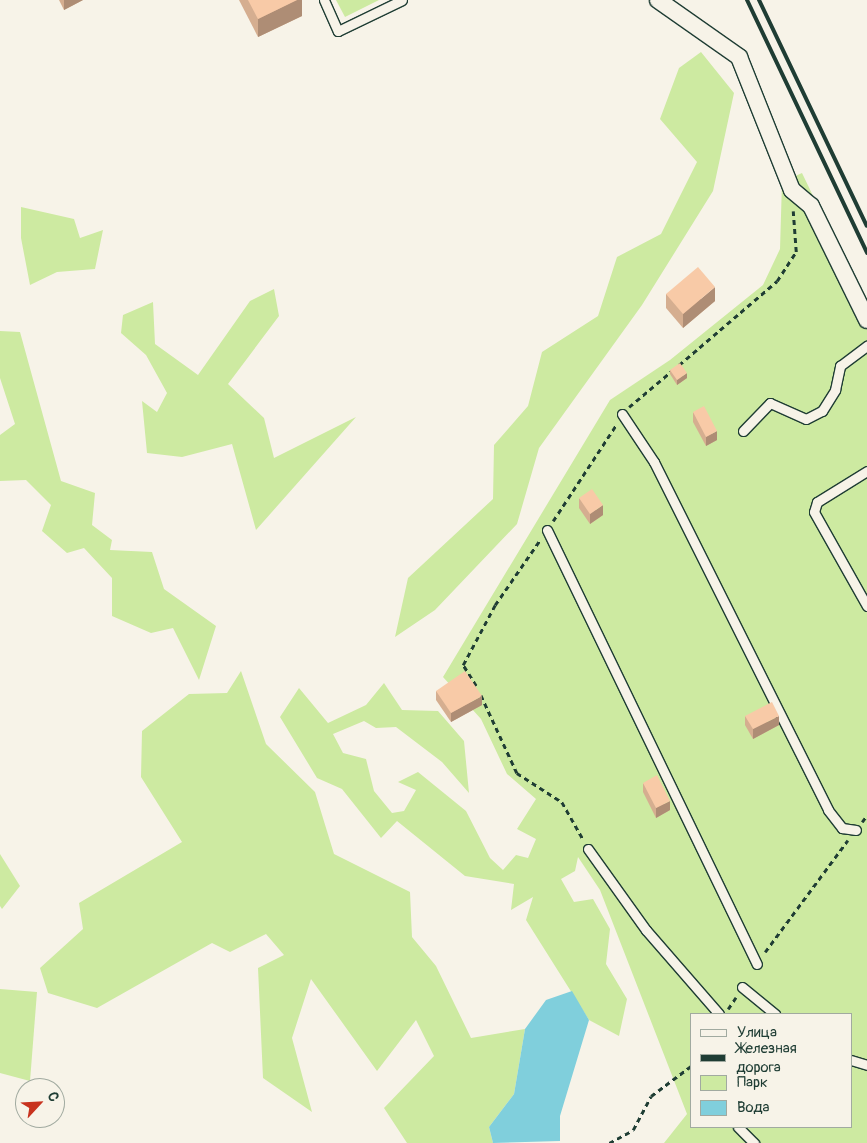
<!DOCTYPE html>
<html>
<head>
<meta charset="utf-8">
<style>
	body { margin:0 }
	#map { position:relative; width:867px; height:1143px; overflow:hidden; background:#f7f3e8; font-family:Pangolin,sans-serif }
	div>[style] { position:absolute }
	.green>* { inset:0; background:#cdeaa1 }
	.water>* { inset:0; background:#80cfdc }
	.path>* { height:2.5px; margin-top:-1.25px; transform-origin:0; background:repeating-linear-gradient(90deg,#1f3d34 0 5px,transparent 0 9px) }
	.roads { filter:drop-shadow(1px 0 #1f3d34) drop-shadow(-1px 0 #1f3d34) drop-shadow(0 1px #1f3d34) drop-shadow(0 -1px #1f3d34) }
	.lane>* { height:9px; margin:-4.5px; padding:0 4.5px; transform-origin:4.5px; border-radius:4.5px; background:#f7f3e8 }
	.street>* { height:16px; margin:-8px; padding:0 8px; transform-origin:8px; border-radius:8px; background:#f7f3e8 }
	.rail>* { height:4px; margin:-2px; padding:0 2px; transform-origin:2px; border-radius:2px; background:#1f3d34 }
	.wall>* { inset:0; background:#d5ae90 }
	.shaded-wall>* { inset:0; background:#ae8d75 }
	.building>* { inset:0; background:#f8caa7 }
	span { translate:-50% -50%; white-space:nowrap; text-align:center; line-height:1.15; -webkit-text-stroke:4px #f7f3e8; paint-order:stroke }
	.legend { position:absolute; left:690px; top:1013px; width:162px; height:115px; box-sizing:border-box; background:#f7f3e8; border:1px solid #a1aaa0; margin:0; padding:6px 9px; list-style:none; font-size:15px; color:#1f3d34 }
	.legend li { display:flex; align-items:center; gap:10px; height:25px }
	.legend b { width:25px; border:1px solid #a1aaa0 }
	.north { position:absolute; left:15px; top:1078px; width:50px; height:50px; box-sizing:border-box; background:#f7f3e8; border:1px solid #a1aaa0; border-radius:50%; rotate:65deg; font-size:14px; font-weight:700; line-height:20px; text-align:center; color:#1f3d34 }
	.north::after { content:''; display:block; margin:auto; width:18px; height:22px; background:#c8321e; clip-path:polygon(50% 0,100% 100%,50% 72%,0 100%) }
</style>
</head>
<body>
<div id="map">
	<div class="green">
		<div style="clip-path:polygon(336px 0,379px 0,345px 17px)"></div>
		<div style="clip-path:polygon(701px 52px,734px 93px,713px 191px,642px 305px,539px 448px,517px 524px,435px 610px,395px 637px,408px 578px,493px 499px,494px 445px,528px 406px,542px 352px,598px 316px,617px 257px,661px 234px,697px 162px,660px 119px,679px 68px)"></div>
		<div style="clip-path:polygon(evenodd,802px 173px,867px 308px,867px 1143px,664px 1143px,687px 1114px,600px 890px,578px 857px,575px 871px,561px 879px,574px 902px,593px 899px,610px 929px,606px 964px,627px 999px,619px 1036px,589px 1020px,526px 920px,533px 897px,511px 910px,514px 884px,465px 876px,397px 821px,381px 838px,342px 789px,317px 778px,280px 717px,299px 688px,328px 723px,366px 705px,384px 683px,402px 710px,438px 711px,464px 741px,469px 793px,442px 762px,396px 727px,376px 728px,364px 721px,333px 734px,343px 753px,366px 759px,374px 791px,392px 813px,404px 811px,416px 790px,398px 782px,418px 772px,466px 811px,490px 858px,503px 870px,516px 855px,528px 858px,536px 839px,517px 829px,536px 799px,507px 774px,481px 719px,443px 677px,610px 400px,670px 360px,763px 285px,780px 249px,782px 182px,802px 173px,691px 1014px,851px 1014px,851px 1127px,691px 1127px,691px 1014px)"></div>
		<div style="clip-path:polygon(21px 207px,74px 219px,80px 238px,103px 230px,95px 269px,57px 272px,30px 285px,21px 238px)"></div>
		<div style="clip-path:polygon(274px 289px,279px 316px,228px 384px,264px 418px,274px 458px,356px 417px,256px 530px,232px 444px,182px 457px,147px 453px,142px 401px,157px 412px,167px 393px,146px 355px,121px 333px,123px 315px,153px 302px,155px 344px,198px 375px,250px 301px)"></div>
		<div style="clip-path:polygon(0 331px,20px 332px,61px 481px,95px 493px,92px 525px,112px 540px,110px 550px,152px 552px,164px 589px,216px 626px,199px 680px,173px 628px,151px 633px,112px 616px,112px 578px,84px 548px,67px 553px,42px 531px,51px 505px,26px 480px,0 481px,0 435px,15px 424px,0 378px)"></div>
		<div style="clip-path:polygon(241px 671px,266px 744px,315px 792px,334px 854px,410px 892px,412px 937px,436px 966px,471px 1038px,525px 1029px,514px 1094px,489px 1127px,493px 1143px,407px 1143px,384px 1108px,434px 1056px,416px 1020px,377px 1071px,311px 979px,292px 1038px,312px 1112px,263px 1078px,258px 968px,284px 955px,266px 934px,230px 952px,212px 943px,97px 1008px,48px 993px,40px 968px,83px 929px,79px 903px,182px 842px,141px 777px,142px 731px,189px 694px,227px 693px)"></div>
		<div style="clip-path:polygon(0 854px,20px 886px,2px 909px,0 906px)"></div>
		<div style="clip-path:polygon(0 989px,37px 992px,30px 1081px,0 1073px)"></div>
	</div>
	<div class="water">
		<div style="clip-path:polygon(572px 991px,589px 1020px,560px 1116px,560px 1141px,493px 1143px,489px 1127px,514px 1094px,525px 1029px,546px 1000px)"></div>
	</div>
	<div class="path">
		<div style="left:679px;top:365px;width:129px;rotate:-40.6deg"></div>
		<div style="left:777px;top:281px;width:35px;rotate:-57deg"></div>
		<div style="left:796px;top:252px;width:41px;rotate:-94.2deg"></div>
		<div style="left:629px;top:407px;width:57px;rotate:-40.1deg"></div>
		<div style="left:553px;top:521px;width:115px;rotate:-56.7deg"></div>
		<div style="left:476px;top:686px;width:25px;rotate:-122deg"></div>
		<div style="left:463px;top:665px;width:68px;rotate:-61.9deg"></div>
		<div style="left:495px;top:605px;width:79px;rotate:-55.3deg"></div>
		<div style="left:481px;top:695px;width:86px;rotate:65.2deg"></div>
		<div style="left:517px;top:773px;width:54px;rotate:32.8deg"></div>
		<div style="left:562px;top:802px;width:43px;rotate:60.4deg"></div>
		<div style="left:862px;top:822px;width:9px;rotate:-54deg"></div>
		<div style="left:765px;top:952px;width:139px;rotate:-53.5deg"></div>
		<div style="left:728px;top:1009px;width:14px;rotate:-56deg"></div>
		<div style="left:609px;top:1143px;width:27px;rotate:-28deg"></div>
		<div style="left:633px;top:1130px;width:38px;rotate:-62deg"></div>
		<div style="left:651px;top:1096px;width:50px;rotate:-36.9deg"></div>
	</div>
	<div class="roads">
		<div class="lane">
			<div style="left:324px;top:0;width:34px;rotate:66deg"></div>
			<div style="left:338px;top:31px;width:71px;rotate:-25.8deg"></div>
			<div style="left:622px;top:414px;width:58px;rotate:56.3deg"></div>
			<div style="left:654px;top:462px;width:389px;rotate:63.4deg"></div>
			<div style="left:828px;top:810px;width:23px;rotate:52deg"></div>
			<div style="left:842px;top:828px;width:14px;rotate:8deg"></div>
			<div style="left:743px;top:431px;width:39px;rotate:-46deg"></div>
			<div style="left:770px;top:403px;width:39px;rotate:24deg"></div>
			<div style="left:806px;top:419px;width:18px;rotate:-27deg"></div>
			<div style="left:822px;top:411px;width:25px;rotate:-58deg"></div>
			<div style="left:835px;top:390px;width:25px;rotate:-78deg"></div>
			<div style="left:840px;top:366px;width:34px;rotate:-37deg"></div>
			<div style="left:867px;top:471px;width:59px;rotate:148.2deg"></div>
			<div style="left:817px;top:502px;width:10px;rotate:107deg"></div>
			<div style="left:814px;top:512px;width:108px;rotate:60.6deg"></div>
			<div style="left:547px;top:530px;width:482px;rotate:64.2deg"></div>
			<div style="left:588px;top:849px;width:100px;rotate:54.4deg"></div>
			<div style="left:646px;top:930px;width:111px;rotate:49deg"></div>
			<div style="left:742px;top:987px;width:43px;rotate:39.3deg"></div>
			<div style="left:851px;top:1060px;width:17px;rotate:17deg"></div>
			<div style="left:738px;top:1127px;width:23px;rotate:45deg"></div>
		</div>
		<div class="street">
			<div style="left:658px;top:0;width:99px;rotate:35.1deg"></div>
			<div style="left:739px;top:57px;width:143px;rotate:68.3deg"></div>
			<div style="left:792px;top:190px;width:25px;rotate:40deg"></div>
			<div style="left:811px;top:206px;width:127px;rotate:63.8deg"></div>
		</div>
	</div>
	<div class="rail">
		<div style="left:747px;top:0;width:280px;rotate:64.6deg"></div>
		<div style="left:759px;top:0;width:250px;rotate:64.5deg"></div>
	</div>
	<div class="wall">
		<div style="clip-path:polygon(59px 0,83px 0,64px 10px)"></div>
		<div style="clip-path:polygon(239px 0,302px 0,302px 16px,258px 37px)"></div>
		<div style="clip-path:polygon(666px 294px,715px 301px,683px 328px,666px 308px)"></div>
		<div style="clip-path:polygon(670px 370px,687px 378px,677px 385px,670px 374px)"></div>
		<div style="clip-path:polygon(693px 412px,717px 440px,706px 446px,693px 422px)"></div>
		<div style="clip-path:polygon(579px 498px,603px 515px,590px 524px,579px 508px)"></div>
		<div style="clip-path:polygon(436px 691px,482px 705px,451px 722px,436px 700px)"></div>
		<div style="clip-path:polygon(745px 716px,779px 725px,753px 739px,745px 725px)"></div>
		<div style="clip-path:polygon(643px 783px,670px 810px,656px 818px,643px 792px)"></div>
	</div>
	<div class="shaded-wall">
		<div style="clip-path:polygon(64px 0,83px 0,64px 10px)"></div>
		<div style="clip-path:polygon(297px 0,302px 0,302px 16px,258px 37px,258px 19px)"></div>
		<div style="clip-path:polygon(715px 287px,715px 301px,683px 328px,683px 314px)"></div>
		<div style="clip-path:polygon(687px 373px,687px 378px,677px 385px,677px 380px)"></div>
		<div style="clip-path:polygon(717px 431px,717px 440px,706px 446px,706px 437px)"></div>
		<div style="clip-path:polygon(603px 505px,603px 515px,590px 524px,590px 514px)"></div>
		<div style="clip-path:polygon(482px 696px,482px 705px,451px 722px,451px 713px)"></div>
		<div style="clip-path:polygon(779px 716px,779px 725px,753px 739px,753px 729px)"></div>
		<div style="clip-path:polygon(670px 801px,670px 810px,656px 818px,656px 808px)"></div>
	</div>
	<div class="building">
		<div style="clip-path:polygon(248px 0,297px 0,258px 19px)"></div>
		<div style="clip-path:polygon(698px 267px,715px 287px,683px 314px,666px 294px)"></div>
		<div style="clip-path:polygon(680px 363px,687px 373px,677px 380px,670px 370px)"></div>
		<div style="clip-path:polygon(704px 406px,717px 431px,706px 437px,693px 412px)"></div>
		<div style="clip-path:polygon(592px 489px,603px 505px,590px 514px,579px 498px)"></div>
		<div style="clip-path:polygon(465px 671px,482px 696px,451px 713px,436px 691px)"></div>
		<div style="clip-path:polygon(772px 702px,779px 716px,753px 729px,745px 716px)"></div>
		<div style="clip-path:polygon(657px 775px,670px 801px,656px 808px,643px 783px)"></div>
	</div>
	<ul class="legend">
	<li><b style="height:6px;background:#f7f3e8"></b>Улица</li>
	<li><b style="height:6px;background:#1f3d34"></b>Железная дорога</li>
	<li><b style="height:14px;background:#cdeaa1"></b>Парк</li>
	<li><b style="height:14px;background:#80cfdc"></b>Вода</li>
	</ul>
	<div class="north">С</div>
</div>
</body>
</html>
